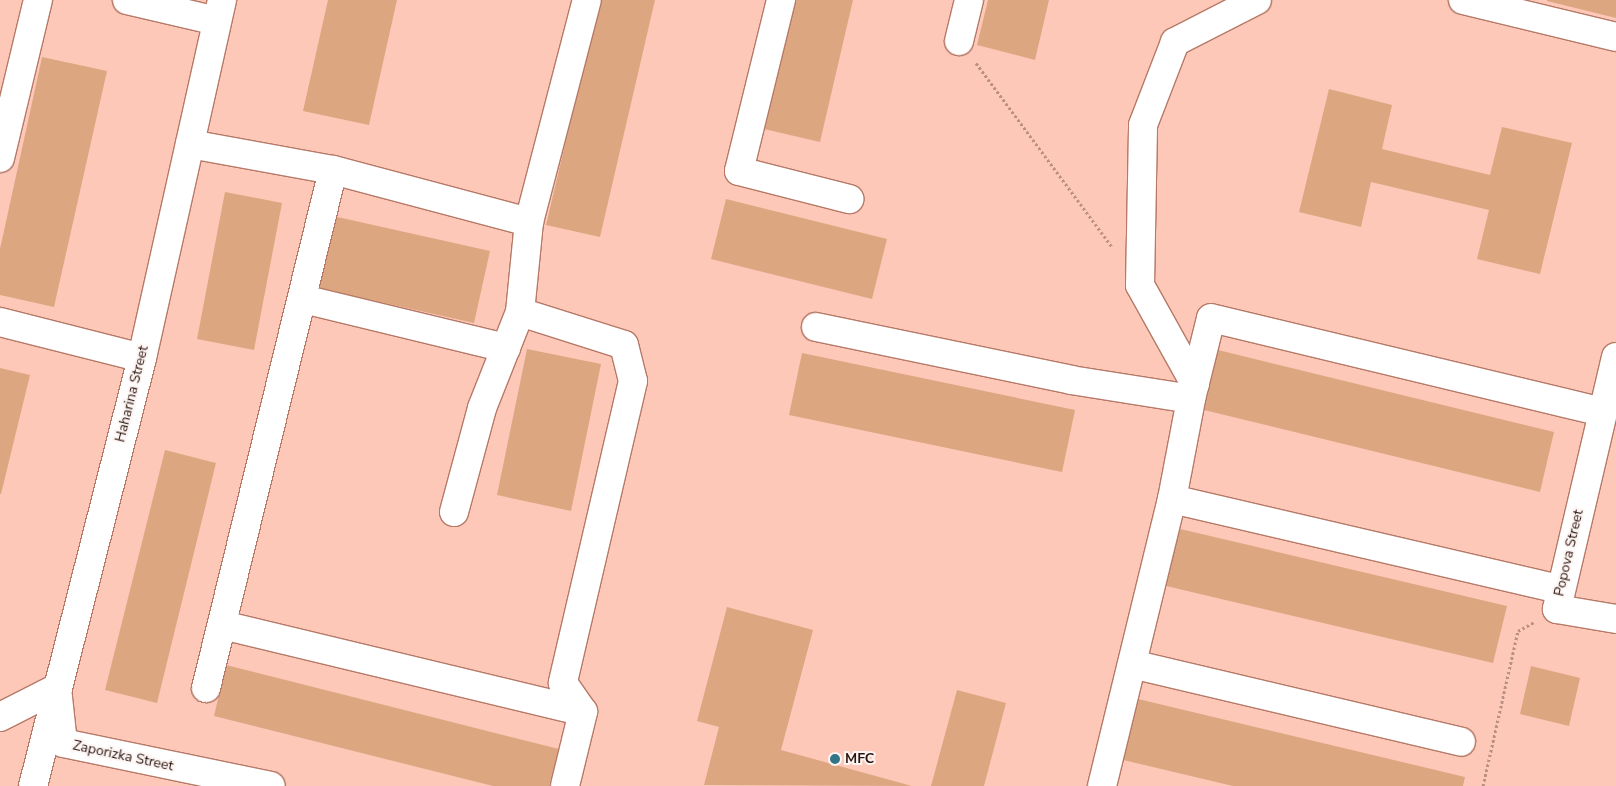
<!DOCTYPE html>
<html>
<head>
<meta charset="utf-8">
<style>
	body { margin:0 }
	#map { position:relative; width:1616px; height:786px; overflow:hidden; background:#fdc8b8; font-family:"Nunito Sans",sans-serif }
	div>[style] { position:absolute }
	.building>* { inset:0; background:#dca780 }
	.path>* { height:3px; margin-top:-1.5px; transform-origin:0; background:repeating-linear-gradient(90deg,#bb9082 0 2.5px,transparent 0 5px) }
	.roads { filter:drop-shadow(1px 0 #b67967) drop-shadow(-1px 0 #b67967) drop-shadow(0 1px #b67967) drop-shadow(0 -1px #b67967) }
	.minor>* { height:28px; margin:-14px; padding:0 14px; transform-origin:14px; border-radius:14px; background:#fff }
	.dots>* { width:14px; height:14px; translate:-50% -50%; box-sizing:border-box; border:2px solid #fcf5f3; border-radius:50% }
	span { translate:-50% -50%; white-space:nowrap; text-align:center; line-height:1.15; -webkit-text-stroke:4px #fcf5f3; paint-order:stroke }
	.street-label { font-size:14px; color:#2b140d }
	.poi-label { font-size:14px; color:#2b140d; font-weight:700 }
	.left { translate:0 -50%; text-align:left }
</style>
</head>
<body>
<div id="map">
	<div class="building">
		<div style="clip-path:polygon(328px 0,397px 0,369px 125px,303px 111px)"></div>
		<div style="clip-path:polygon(599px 0,655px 0,600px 237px,546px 225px)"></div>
		<div style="clip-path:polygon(794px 0,853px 0,820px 142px,764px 129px)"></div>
		<div style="clip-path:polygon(988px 0,1049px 0,1035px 60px,977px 45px)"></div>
		<div style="clip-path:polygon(1616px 0,1616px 18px,1547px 1px,1547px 0)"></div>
		<div style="clip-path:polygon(42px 57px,107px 71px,54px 307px,0 295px,0 249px)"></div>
		<div style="clip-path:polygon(1329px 89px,1392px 105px,1382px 149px,1490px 175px,1502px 127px,1572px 143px,1540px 274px,1477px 259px,1489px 210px,1371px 182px,1361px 227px,1299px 212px)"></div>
		<div style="clip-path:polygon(225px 192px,282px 203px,254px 350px,197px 339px)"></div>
		<div style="clip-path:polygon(726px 199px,887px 239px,872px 299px,711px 259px)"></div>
		<div style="clip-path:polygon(333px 216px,490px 251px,474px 323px,317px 288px)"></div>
		<div style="clip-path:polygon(527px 349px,601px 364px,571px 511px,497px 495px)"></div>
		<div style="clip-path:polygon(1218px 350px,1554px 432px,1540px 492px,1204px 410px)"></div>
		<div style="clip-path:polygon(802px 353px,1075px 410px,1062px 472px,789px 415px)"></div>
		<div style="clip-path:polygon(0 368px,30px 375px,1px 494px,0 494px)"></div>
		<div style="clip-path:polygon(165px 450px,216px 463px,157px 703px,105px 690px)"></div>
		<div style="clip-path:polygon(1176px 528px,1507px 606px,1493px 663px,1162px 585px)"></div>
		<div style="clip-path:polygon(727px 607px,813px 630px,781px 750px,912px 786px,704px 785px,719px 727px,697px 721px)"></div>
		<div style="clip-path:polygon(226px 665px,559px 749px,549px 786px,493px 786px,214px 716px)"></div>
		<div style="clip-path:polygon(1531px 666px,1580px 678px,1569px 726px,1520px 714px)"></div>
		<div style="clip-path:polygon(957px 690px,1006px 703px,984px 786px,931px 786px)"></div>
		<div style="clip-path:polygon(1134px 698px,1465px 777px,1463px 786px,1233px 786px,1119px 759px)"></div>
	</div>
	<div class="path">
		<div style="left:976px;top:63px;width:229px;rotate:53.5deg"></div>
		<div style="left:1483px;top:786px;width:159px;rotate:-77.3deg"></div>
		<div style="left:1518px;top:631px;width:18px;rotate:-29deg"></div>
	</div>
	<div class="roads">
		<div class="minor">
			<div style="left:127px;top:0;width:92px;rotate:13.1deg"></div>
			<div style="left:781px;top:0;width:176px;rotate:103.8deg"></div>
			<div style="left:739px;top:171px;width:114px;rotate:14.3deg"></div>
			<div style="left:1463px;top:0;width:157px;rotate:13.6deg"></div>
			<div style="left:959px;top:41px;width:42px;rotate:-76.3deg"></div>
			<div style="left:190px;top:144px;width:145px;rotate:10.3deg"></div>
			<div style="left:333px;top:170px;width:203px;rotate:14.9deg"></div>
			<div style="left:0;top:158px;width:163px;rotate:-76.5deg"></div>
			<div style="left:303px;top:299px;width:209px;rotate:13.6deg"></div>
			<div style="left:520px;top:312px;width:109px;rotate:17.6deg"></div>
			<div style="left:624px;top:345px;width:37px;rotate:76deg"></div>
			<div style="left:633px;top:381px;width:310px;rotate:103.1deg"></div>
			<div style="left:563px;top:683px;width:35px;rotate:55deg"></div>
			<div style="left:0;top:322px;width:146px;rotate:14.2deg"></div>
			<div style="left:816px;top:327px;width:260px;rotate:11.7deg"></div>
			<div style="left:1071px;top:380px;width:121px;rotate:9deg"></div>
			<div style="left:1191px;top:399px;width:83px;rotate:-76.1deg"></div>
			<div style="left:1211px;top:318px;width:402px;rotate:13.5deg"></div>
			<div style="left:1616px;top:357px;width:259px;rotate:103.2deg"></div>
			<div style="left:1557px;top:609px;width:60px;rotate:9.6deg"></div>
			<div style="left:1195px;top:384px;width:113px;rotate:-119.1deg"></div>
			<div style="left:1140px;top:285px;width:160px;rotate:-88.9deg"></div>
			<div style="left:1143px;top:125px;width:89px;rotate:-68.9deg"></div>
			<div style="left:1175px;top:42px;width:92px;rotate:-27.1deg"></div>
			<div style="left:1172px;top:499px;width:102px;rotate:-79.2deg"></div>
			<div style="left:454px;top:512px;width:108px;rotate:-74.9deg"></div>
			<div style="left:482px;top:408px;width:103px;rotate:-68.4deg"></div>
			<div style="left:520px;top:312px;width:90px;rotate:-84.3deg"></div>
			<div style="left:529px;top:222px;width:229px;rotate:-75.4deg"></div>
			<div style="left:222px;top:625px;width:371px;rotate:13.5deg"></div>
			<div style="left:583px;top:712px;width:76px;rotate:103.7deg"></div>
			<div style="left:1132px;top:664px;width:338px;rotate:13.3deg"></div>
			<div style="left:206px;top:688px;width:533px;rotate:-76.22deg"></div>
			<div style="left:0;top:717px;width:64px;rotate:-27deg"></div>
			<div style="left:57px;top:688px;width:55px;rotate:83.8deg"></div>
			<div style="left:63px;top:743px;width:212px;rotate:11.7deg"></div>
			<div style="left:33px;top:786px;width:442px;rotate:-75.7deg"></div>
			<div style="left:142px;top:358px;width:367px;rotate:-77.4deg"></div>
			<div style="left:1102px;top:786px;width:295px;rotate:-76.3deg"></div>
			<div style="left:1172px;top:499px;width:397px;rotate:13.1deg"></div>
		</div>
	</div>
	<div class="dots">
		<div style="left:835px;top:759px;background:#327586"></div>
	</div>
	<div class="street-label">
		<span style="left:132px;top:394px;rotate:-76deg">Haharina Street</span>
		<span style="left:1569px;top:553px;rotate:-77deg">Popova Street</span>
		<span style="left:123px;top:756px;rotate:12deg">Zaporizka Street</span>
	</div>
	<div class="poi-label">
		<span class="left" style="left:845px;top:759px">MFC</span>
	</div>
</div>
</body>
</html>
